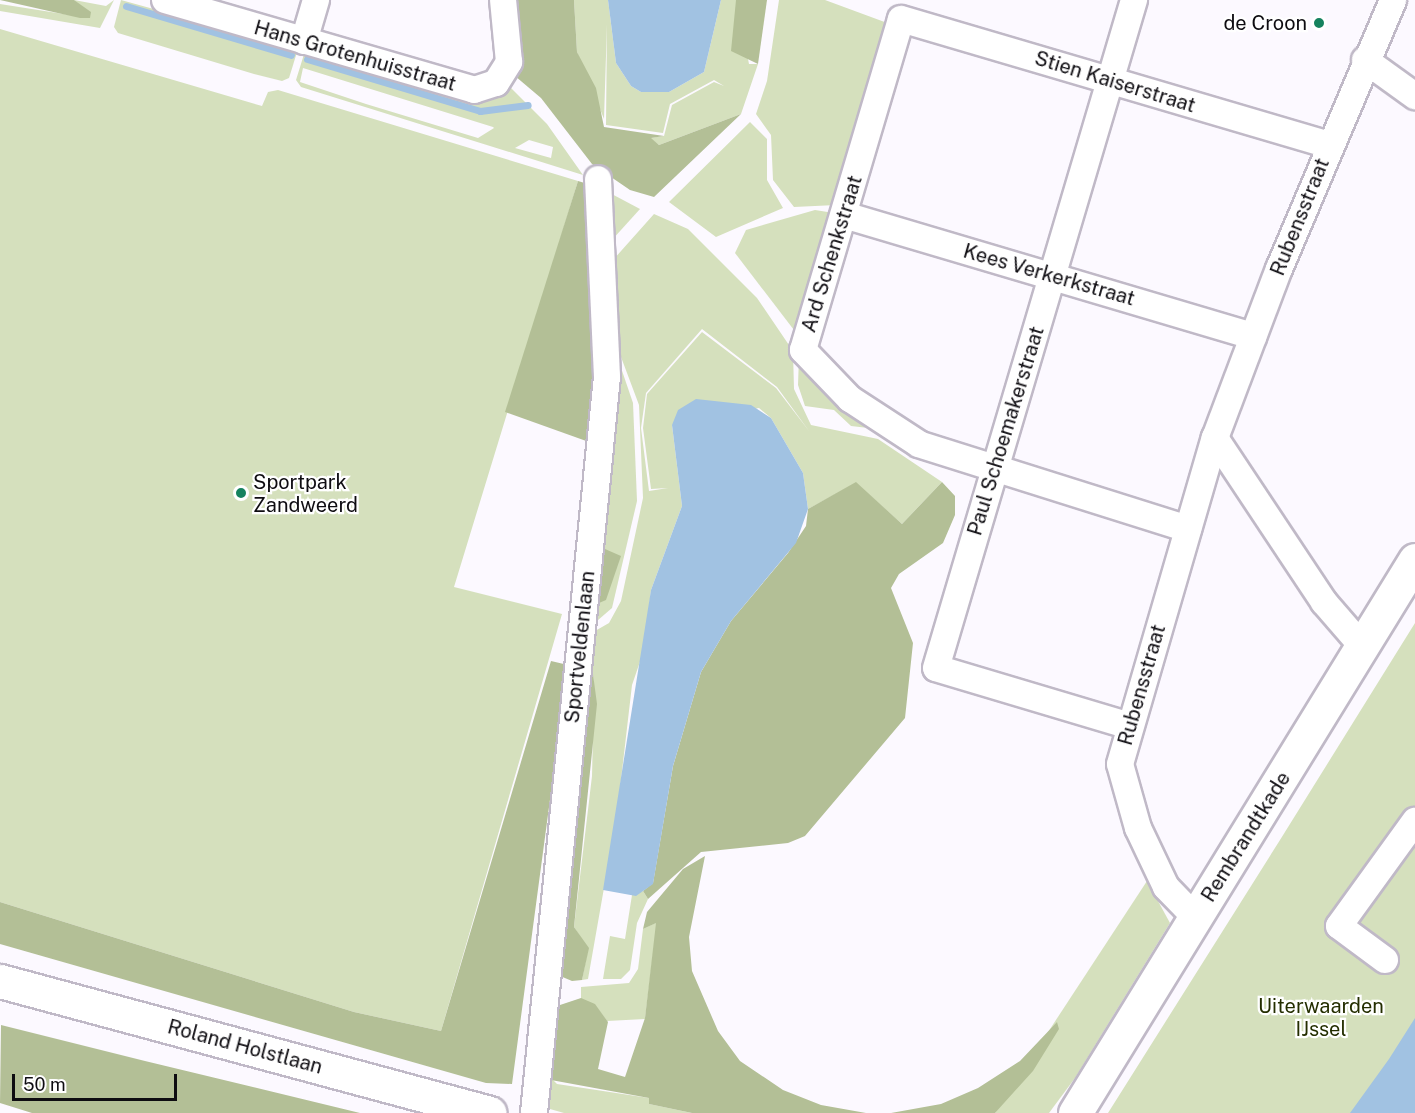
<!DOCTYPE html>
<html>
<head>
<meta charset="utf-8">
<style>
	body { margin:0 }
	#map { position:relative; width:1415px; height:1113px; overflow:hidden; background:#fcf9ff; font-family:"Public Sans",sans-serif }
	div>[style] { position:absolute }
	.green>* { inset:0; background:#d5e0bd }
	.forest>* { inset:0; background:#b3bf96 }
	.water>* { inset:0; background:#a1c2e2 }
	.stream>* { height:7px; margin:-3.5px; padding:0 3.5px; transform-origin:3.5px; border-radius:3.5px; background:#a1c2e2 }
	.roads { filter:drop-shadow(2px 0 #c0b9c7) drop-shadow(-2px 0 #c0b9c7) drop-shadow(0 2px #c0b9c7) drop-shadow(0 -2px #c0b9c7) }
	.street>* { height:26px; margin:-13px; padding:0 13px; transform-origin:13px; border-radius:13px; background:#fff }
	.secondary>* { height:33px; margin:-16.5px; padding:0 16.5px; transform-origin:16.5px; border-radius:16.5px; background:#fff }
	.dots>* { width:16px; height:16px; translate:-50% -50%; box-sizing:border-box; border:3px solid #fff; border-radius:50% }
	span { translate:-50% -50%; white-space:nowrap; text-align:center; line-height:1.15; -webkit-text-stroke:4.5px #fff; paint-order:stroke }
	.poi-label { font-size:20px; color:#0e0c11 }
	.right { translate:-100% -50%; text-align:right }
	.left { translate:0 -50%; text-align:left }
	.street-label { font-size:20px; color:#0e0c11 }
	.park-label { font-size:20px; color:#242e00 }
	.scale { position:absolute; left:12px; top:1074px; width:165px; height:27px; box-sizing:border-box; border:3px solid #0e0c11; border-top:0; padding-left:8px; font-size:18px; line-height:21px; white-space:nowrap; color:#0e0c11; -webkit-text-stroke:4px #fff; paint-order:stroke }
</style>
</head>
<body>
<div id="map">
	<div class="green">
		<div style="clip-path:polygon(74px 0,106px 6px,114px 0,100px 28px,0 11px,0 4px,89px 18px)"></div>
		<div style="clip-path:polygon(121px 0,298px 49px,289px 78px,282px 81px,254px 74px,118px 33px,114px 27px)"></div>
		<div style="clip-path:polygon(574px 0,608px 0,616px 63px,631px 86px,641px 92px,669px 92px,704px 72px,721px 0,736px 0,749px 64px,758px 64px,741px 114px,659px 145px,650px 138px,664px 136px,672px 105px,714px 82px,724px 86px,714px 80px,670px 104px,663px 133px,606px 125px,607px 24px,604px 119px,577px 52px)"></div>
		<div style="clip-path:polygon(779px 0,825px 0,890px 24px,836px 205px,794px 207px,773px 180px,771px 135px,756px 114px,767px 81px)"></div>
		<div style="clip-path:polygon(0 29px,262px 106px,268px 92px,278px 90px,578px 181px,454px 587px,562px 614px,441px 1031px,354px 1012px,0 902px)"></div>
		<div style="clip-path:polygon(evenodd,305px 51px,508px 85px,547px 124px,583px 175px,301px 87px,296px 80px,305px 51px,303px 68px,493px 127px,494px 128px,478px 138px,366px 104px,300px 82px,303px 68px,305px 51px,529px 140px,553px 147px,551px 158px,515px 148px,529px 140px)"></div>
		<div style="clip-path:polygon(750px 122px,767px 139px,767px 180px,783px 208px,716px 237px,669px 202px)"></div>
		<div style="clip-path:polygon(608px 192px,640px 209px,611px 241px)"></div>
		<div style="clip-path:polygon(815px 210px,834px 213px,797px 334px,735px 253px,746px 230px)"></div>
		<div style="clip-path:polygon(evenodd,654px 214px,688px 229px,757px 298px,793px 351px,794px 389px,811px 425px,878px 439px,942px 482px,902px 524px,856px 483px,808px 509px,803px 473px,771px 418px,759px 408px,672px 425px,682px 506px,651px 590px,644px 650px,632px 685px,617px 814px,588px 979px,582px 980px,588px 949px,574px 927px,592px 776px,594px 687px,593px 674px,584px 670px,588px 635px,609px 623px,621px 601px,643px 498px,639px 405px,618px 349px,613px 260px,654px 214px,702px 329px,777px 387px,809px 431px,776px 388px,702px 332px,647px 394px,643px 428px,651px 489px,668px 488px,649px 491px,641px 428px,646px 393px,702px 329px)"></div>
		<div style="clip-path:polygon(799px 356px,877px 429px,851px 426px,834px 410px,805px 406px,798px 385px)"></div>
		<div style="clip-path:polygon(618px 359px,633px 403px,637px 501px,612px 608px,590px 627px)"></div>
		<div style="clip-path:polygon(1415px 623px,1415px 1113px,1108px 1113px,1280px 840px)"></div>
		<div style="clip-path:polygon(1147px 881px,1170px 923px,1075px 1078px,1049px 1113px,995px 1113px)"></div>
		<div style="clip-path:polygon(643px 891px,648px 899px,637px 923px,630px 970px,621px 979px,603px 979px,610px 936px,625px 939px,632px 895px)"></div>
		<div style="clip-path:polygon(657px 922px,645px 1019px,607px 1021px,595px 1005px,581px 999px,581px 987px,629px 983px,638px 969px,643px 929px)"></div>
		<div style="clip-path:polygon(549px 1076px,557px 1084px,649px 1098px,649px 1104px,692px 1113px,564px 1113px,550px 1109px)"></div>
	</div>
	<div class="forest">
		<div style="clip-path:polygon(0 0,74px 0,91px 12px,90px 18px,80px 18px)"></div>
		<div style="clip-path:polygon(512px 0,574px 0,577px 52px,596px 88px,604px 127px,664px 136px,651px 138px,659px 145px,741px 114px,654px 197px,630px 190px,592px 164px,541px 98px,515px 76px)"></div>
		<div style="clip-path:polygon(736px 0,767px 0,758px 64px,731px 51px)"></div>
		<div style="clip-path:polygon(578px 181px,588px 184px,599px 342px,589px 442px,505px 412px)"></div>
		<div style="clip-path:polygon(856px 482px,902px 524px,942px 482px,955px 496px,955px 515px,943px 543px,899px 574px,891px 588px,913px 643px,905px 718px,805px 836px,788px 843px,701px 852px,648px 899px,643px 891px,653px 883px,673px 766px,701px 672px,731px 621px,788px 553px,806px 526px,808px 509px)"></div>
		<div style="clip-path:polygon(605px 549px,621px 556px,606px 600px,599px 603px,600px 556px)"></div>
		<div style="clip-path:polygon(551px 661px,568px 665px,512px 1084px,486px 1083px,0 944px,0 902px,354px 1012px,441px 1031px)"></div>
		<div style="clip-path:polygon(584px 670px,593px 674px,597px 704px,574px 927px,589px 948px,582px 980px,572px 981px,553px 973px)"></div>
		<div style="clip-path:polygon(705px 856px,689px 937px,692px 971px,718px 1031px,740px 1061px,783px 1090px,821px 1105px,866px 1113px,692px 1113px,649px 1104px,649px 1098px,551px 1080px,551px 1008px,581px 998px,595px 1004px,608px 1022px,598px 1069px,625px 1077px,645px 1018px,656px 923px,643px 929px,647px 912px,683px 869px)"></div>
		<div style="clip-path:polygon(1057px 1022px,1059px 1029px,1033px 1071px,995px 1113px,891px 1113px,941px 1104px,978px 1088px,1020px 1061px)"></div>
		<div style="clip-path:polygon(1px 1025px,145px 1061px,360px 1113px,32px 1113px,0 1103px)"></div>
	</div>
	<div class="water">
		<div style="clip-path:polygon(608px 0,721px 0,704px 72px,669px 92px,641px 92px,631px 86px,616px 63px)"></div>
		<div style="clip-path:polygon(696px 399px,751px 405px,771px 418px,803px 473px,808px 509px,796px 543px,731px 621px,701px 672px,673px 766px,653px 884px,636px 896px,603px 890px,651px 590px,682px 506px,672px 425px,678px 410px)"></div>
		<div style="clip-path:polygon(1415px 1018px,1415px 1113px,1350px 1113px,1389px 1059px)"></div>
	</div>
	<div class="stream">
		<div style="left:126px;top:6px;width:172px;rotate:16.5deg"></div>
		<div style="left:307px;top:59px;width:181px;rotate:16.7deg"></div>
		<div style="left:480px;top:111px;width:48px;rotate:-7.1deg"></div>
	</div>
	<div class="roads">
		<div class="street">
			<div style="left:165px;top:0;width:322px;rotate:16.2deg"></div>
			<div style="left:474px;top:90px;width:23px;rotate:-18deg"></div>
			<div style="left:496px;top:83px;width:25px;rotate:-58deg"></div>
			<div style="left:509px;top:62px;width:62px;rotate:-95.5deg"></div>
			<div style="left:304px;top:41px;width:43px;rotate:-73.7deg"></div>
			<div style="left:1365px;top:60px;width:62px;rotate:35.8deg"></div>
			<div style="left:844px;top:215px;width:427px;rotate:16.5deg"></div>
			<div style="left:1215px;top:438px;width:197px;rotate:56.4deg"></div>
			<div style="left:1324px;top:602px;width:60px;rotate:49.1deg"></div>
			<div style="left:1188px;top:529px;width:282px;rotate:-162.5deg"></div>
			<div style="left:919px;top:444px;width:82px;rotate:-146.9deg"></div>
			<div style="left:850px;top:399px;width:68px;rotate:-133.8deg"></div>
			<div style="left:803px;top:350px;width:345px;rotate:-73.5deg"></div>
			<div style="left:901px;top:19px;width:446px;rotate:16.4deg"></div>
			<div style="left:1130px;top:726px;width:202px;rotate:-163.4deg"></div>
			<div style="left:936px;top:668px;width:697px;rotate:-73.49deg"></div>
			<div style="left:1196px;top:918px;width:43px;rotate:-134.1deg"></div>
			<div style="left:1166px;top:887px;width:65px;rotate:-115.4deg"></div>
			<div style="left:1138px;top:828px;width:66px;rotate:-105.7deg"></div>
			<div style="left:1120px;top:764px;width:340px;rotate:-73.8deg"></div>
			<div style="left:1215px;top:438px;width:181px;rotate:-69.3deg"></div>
			<div style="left:1279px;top:269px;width:292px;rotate:-67deg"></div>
			<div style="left:1385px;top:960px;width:57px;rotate:-143.5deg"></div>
			<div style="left:1339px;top:926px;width:130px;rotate:-54.1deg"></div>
			<div style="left:534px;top:1113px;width:740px;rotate:-84.34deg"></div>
			<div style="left:607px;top:377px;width:198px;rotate:-92.6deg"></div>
		</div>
		<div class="secondary">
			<div style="left:0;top:981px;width:507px;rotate:15.08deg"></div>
			<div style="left:1075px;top:1113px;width:649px;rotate:-58.42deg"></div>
		</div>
	</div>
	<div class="dots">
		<div style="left:1319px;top:23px;background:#15825e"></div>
		<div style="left:241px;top:493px;background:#15825e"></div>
	</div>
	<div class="poi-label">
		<span class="right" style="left:1307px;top:23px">de Croon</span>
		<span class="left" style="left:253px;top:494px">Sportpark<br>Zandweerd</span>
	</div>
	<div class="street-label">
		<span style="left:355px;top:56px;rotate:16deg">Hans Grotenhuisstraat</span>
		<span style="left:1115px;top:82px;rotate:17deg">Stien Kaiserstraat</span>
		<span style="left:1300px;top:217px;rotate:-68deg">Rubensstraat</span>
		<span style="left:832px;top:254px;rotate:-73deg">Ard Schenkstraat</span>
		<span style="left:1049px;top:275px;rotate:16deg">Kees Verkerkstraat</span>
		<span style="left:1006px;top:431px;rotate:-73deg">Paul Schoemakerstraat</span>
		<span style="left:580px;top:647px;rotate:-84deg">Sportveldenlaan</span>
		<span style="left:1142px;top:685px;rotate:-74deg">Rubensstraat</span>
		<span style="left:1246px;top:837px;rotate:-58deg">Rembrandtkade</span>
		<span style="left:245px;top:1047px;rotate:15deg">Roland Holstlaan</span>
	</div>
	<div class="park-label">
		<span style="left:1321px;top:1018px">Uiterwaarden<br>IJssel</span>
	</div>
	<div class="scale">50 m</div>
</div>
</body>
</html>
